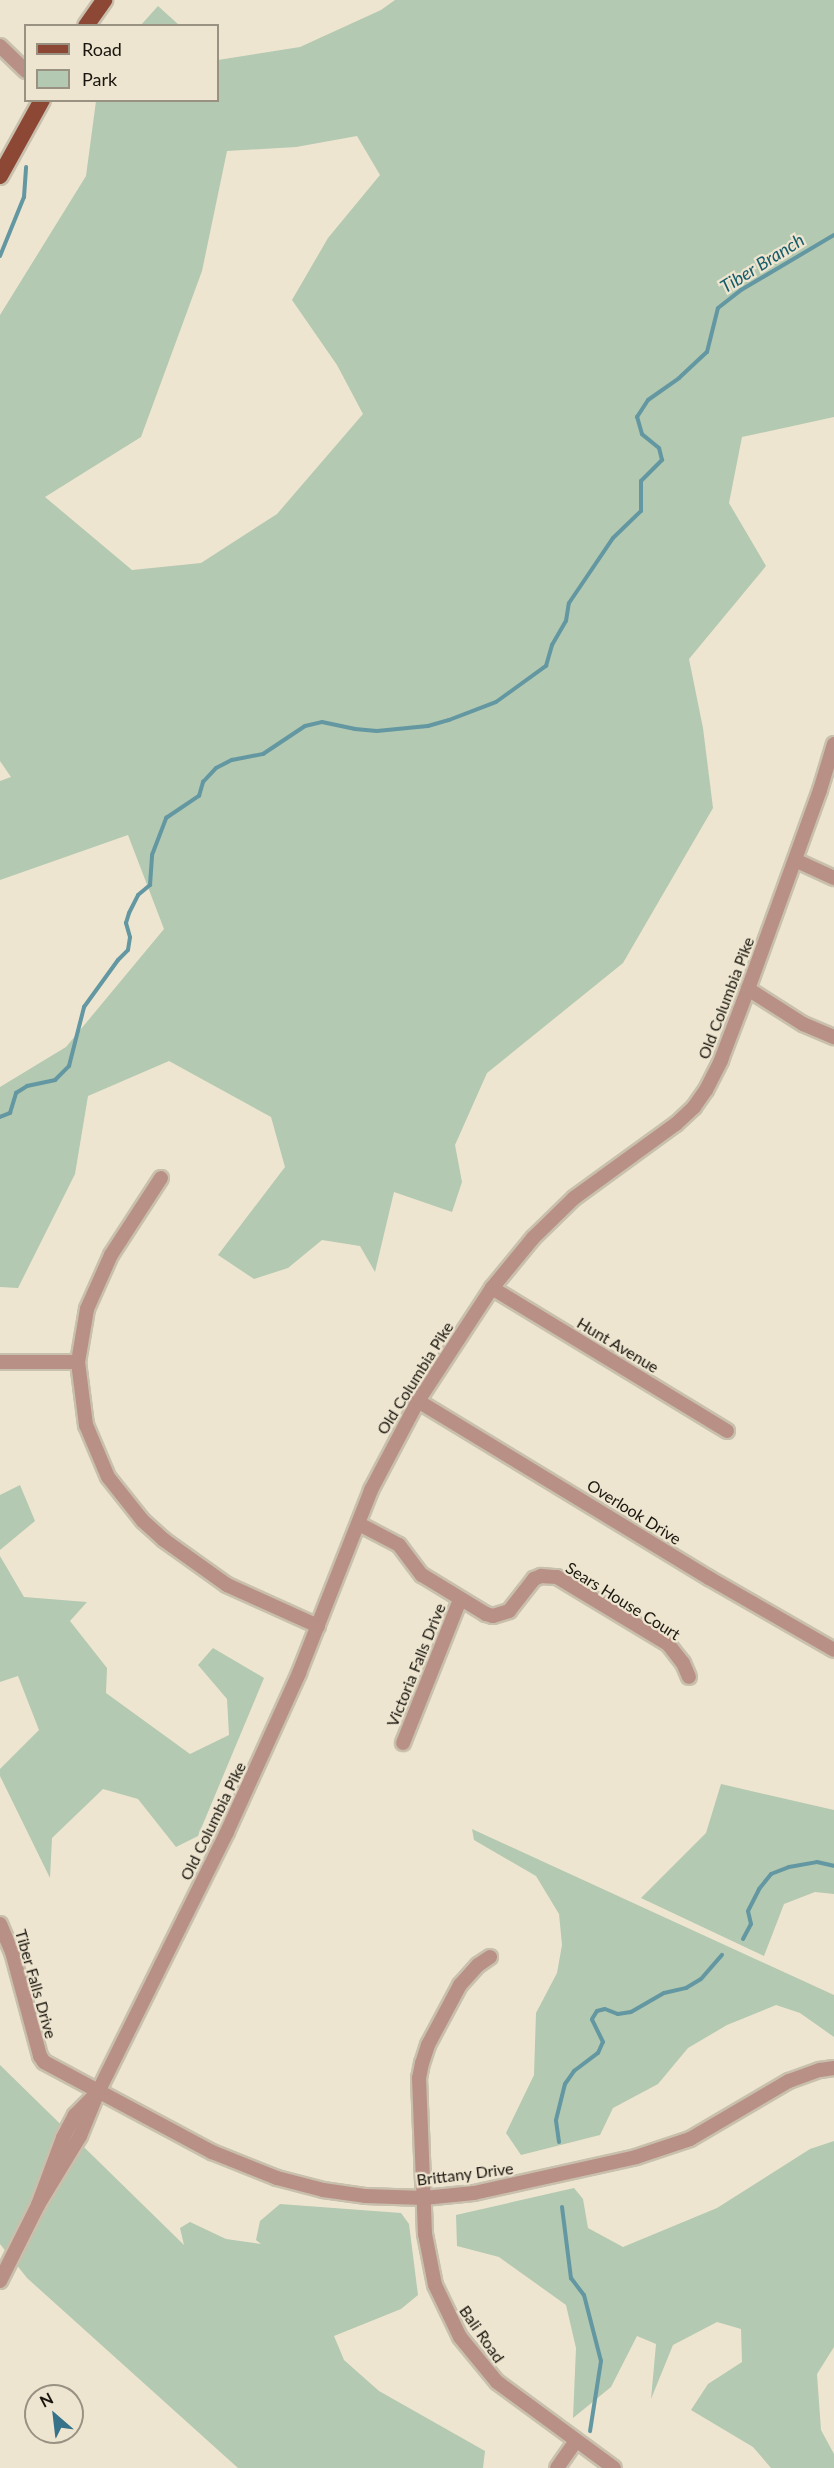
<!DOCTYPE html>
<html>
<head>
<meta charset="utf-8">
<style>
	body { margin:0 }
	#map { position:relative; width:834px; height:2468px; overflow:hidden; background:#eee5d0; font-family:Lato,sans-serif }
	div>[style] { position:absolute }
	.green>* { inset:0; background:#b3c9b1 }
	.stream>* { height:4px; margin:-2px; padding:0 2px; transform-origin:2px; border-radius:2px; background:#6397a2 }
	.roads { filter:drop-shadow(2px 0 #c8c0ad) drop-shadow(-2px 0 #c8c0ad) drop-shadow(0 2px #c8c0ad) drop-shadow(0 -2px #c8c0ad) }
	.minor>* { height:14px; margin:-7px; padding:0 7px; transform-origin:7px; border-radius:7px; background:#b99085 }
	.major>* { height:16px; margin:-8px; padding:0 8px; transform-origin:8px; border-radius:8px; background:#8d4835 }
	span { translate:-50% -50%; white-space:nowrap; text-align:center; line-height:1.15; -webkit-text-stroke:4.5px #eee5d0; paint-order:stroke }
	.street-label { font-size:16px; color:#1a160f }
	.water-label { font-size:18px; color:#165d6b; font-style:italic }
	.legend { position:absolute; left:24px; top:24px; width:195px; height:78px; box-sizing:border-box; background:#eee5d0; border:2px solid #999283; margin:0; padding:8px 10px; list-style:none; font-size:18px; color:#1a160f }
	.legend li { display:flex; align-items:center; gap:12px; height:30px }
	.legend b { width:30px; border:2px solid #999283 }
	.north { position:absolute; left:24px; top:2384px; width:60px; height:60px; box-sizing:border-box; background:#eee5d0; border:2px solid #999283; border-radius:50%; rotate:332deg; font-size:16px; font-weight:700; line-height:24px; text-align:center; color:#1a160f }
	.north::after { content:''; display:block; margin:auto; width:21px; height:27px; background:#367289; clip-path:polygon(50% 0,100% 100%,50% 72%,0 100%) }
</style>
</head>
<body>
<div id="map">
	<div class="green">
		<div style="clip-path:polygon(evenodd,395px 0,834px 0,834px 417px,742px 437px,729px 503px,766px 566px,689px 659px,703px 728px,713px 808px,623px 963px,487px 1073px,455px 1145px,462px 1182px,452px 1212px,394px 1192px,375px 1272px,360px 1246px,322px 1240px,288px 1268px,254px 1279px,218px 1255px,285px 1167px,271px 1117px,169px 1061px,88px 1096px,75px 1174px,18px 1288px,0 1287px,0 1087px,66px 1047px,164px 929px,128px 835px,0 880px,0 781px,11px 777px,0 761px,0 315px,86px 176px,96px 101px,218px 100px,218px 60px,300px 47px,381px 10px,395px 0,357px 136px,380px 175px,328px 238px,292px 300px,337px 365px,363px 414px,277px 514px,201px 563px,132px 570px,45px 497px,141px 437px,202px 271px,227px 151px,296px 147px,357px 136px)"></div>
		<div style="clip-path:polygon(158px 6px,179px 25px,141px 25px)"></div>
		<div style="clip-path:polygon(20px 1485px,35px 1521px,0 1550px,0 1495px)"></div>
		<div style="clip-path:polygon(0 1556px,24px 1597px,87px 1602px,70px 1621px,107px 1668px,106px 1693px,190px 1754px,229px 1735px,227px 1699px,198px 1665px,213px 1648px,264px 1678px,198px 1836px,176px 1847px,138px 1799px,103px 1789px,52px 1838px,50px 1878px,0 1776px,0 1769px,39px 1730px,18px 1676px,0 1682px)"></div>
		<div style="clip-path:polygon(721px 1784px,834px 1810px,834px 1894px,815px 1892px,784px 1904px,764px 1956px,641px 1898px,706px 1833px)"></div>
		<div style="clip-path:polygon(472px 1829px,834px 1995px,834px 2037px,800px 2013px,776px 2005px,727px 2025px,688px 2048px,658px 2084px,613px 2108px,600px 2135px,521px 2155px,506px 2133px,534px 2075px,536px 2013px,557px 1973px,562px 1945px,559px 1914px,536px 1876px,474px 1840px)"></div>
		<div style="clip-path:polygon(0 2065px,184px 2245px,180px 2228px,190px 2222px,226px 2239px,261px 2244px,256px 2240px,260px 2221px,280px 2204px,401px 2213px,409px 2224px,418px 2295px,401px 2309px,334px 2336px,344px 2360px,379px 2391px,485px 2451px,483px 2468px,238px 2468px,27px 2278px,0 2244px)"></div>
		<div style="clip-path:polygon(834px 2141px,834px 2347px,817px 2374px,821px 2430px,834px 2454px,834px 2468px,771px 2468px,753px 2447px,691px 2410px,708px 2384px,742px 2362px,741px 2329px,717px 2322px,673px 2345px,651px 2399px,656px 2344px,637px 2336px,611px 2387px,573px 2418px,576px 2348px,566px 2305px,499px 2257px,457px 2246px,456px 2215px,574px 2188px,583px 2199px,588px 2228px,623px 2247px,717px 2208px,810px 2149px)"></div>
	</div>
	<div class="stream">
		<div style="left:0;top:256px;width:64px;rotate:-67.9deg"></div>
		<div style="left:24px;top:197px;width:30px;rotate:-86deg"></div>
		<div style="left:0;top:1117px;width:11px;rotate:-22deg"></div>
		<div style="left:10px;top:1113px;width:21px;rotate:-73deg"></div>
		<div style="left:16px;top:1093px;width:13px;rotate:-32deg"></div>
		<div style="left:27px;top:1086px;width:29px;rotate:-12deg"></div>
		<div style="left:55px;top:1080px;width:20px;rotate:-45deg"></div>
		<div style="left:69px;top:1066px;width:61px;rotate:-75.7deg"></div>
		<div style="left:84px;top:1007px;width:58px;rotate:-54.1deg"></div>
		<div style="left:118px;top:960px;width:14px;rotate:-45deg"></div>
		<div style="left:128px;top:950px;width:13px;rotate:-81deg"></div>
		<div style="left:130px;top:937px;width:15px;rotate:-106deg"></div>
		<div style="left:126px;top:923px;width:10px;rotate:-73deg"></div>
		<div style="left:129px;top:913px;width:20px;rotate:-63deg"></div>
		<div style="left:138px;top:895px;width:16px;rotate:-40deg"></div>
		<div style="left:150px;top:885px;width:30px;rotate:-86deg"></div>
		<div style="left:152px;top:855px;width:40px;rotate:-69deg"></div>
		<div style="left:166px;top:818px;width:40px;rotate:-34deg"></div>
		<div style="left:199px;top:796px;width:15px;rotate:-74deg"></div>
		<div style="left:203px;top:782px;width:19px;rotate:-47deg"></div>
		<div style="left:216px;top:768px;width:18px;rotate:-27deg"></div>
		<div style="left:232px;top:760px;width:32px;rotate:-11deg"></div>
		<div style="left:263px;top:754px;width:50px;rotate:-33.7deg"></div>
		<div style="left:305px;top:726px;width:17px;rotate:-13deg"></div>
		<div style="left:322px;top:722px;width:34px;rotate:12deg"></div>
		<div style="left:355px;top:729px;width:22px;rotate:5deg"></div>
		<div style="left:377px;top:731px;width:51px;rotate:-5.6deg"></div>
		<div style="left:428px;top:726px;width:22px;rotate:-16deg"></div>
		<div style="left:449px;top:720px;width:50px;rotate:-21deg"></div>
		<div style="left:496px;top:702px;width:62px;rotate:-35.8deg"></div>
		<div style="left:546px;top:666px;width:22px;rotate:-74deg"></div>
		<div style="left:552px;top:645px;width:28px;rotate:-60deg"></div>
		<div style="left:566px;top:621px;width:18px;rotate:-81deg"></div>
		<div style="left:569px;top:603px;width:78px;rotate:-55.9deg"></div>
		<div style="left:613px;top:538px;width:39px;rotate:-44deg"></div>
		<div style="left:641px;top:511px;width:30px;rotate:-90deg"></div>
		<div style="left:641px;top:481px;width:30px;rotate:-45deg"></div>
		<div style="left:662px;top:460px;width:12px;rotate:-104deg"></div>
		<div style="left:659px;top:448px;width:22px;rotate:-141deg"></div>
		<div style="left:642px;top:434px;width:18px;rotate:-106deg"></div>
		<div style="left:637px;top:417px;width:20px;rotate:-57deg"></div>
		<div style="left:648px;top:400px;width:38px;rotate:-35deg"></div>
		<div style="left:679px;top:378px;width:38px;rotate:-43deg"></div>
		<div style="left:707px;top:352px;width:45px;rotate:-76deg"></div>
		<div style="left:718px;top:308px;width:29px;rotate:-38deg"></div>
		<div style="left:741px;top:290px;width:108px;rotate:-30.6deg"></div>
		<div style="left:743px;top:1939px;width:17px;rotate:-62deg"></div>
		<div style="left:751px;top:1924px;width:13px;rotate:-103deg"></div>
		<div style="left:748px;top:1911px;width:25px;rotate:-63deg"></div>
		<div style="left:759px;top:1889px;width:19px;rotate:-51deg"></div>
		<div style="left:771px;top:1874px;width:19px;rotate:-21deg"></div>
		<div style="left:789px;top:1867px;width:28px;rotate:-10deg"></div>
		<div style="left:817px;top:1862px;width:17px;rotate:13deg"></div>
		<div style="left:559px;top:2142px;width:22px;rotate:-98deg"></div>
		<div style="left:556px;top:2120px;width:37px;rotate:-76deg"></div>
		<div style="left:565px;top:2084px;width:16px;rotate:-55deg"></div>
		<div style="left:574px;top:2071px;width:30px;rotate:-37deg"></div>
		<div style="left:598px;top:2053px;width:12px;rotate:-66deg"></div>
		<div style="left:603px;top:2042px;width:25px;rotate:-116deg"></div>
		<div style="left:592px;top:2019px;width:9px;rotate:-58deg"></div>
		<div style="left:597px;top:2011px;width:8px;rotate:-14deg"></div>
		<div style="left:605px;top:2009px;width:14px;rotate:21deg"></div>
		<div style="left:618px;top:2014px;width:13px;rotate:-9deg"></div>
		<div style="left:631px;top:2012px;width:38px;rotate:-30deg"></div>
		<div style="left:664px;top:1993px;width:23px;rotate:-13deg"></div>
		<div style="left:686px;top:1988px;width:17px;rotate:-31deg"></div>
		<div style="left:701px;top:1979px;width:32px;rotate:-49deg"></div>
		<div style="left:562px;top:2207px;width:72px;rotate:82.8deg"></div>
		<div style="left:571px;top:2278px;width:21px;rotate:53deg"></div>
		<div style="left:584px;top:2295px;width:68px;rotate:75.6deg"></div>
		<div style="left:601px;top:2361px;width:71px;rotate:98.9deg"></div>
	</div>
	<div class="roads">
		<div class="minor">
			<div style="left:0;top:46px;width:36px;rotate:44deg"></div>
			<div style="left:795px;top:860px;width:43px;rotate:24.8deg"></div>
			<div style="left:748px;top:989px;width:65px;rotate:32.5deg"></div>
			<div style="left:803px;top:1024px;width:34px;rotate:23deg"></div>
			<div style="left:161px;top:1178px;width:92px;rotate:123deg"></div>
			<div style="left:111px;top:1255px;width:59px;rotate:114deg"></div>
			<div style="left:87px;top:1309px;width:54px;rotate:99.6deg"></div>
			<div style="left:78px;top:1362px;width:64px;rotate:82.8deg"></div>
			<div style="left:86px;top:1425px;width:56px;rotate:67.1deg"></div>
			<div style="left:108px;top:1477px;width:56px;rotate:51.5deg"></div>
			<div style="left:143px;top:1521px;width:28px;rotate:42deg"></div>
			<div style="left:164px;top:1540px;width:77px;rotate:35.5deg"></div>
			<div style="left:227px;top:1585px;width:100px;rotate:24.3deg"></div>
			<div style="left:492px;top:1288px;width:275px;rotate:31.3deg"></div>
			<div style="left:0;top:1362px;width:78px"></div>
			<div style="left:418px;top:1401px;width:341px;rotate:31.3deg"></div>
			<div style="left:709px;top:1578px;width:144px;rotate:29.9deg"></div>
			<div style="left:359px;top:1524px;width:45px;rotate:27.7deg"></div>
			<div style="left:399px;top:1545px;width:38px;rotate:53deg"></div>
			<div style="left:422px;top:1575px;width:75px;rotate:31.4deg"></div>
			<div style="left:486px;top:1614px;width:7px;rotate:16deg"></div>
			<div style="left:493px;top:1616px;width:17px;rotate:-17deg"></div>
			<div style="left:509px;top:1611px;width:41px;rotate:-52deg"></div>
			<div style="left:534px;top:1579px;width:8px;rotate:-23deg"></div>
			<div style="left:541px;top:1576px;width:16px;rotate:4deg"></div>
			<div style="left:557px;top:1577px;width:130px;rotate:31.1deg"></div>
			<div style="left:668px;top:1644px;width:24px;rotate:52deg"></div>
			<div style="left:683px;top:1663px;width:15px;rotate:67deg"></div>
			<div style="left:403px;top:1743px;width:154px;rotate:-68.3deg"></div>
			<div style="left:0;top:1924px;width:30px;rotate:67deg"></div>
			<div style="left:12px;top:1952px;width:108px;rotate:74.9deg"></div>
			<div style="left:40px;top:2056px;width:7px;rotate:56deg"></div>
			<div style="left:44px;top:2062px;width:191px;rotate:28.2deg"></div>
			<div style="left:212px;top:2152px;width:70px;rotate:21.8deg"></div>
			<div style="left:277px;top:2178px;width:48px;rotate:14.6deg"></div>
			<div style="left:323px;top:2190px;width:42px;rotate:8.1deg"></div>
			<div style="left:365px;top:2196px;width:59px;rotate:1.9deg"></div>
			<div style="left:424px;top:2198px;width:50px;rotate:-5.7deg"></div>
			<div style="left:474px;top:2193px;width:166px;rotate:-12.5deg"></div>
			<div style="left:636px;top:2157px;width:57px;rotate:-18.4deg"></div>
			<div style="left:690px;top:2139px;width:115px;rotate:-30.4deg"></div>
			<div style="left:789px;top:2081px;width:33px;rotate:-20deg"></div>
			<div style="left:820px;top:2070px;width:14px;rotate:-8deg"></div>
			<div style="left:490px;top:1957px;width:14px;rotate:146deg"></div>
			<div style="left:478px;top:1965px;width:27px;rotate:132deg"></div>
			<div style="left:460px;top:1985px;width:68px;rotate:118.1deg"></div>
			<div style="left:428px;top:2045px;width:19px;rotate:108deg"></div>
			<div style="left:422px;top:2063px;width:15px;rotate:101deg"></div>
			<div style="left:419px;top:2078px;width:156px;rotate:87.8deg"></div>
			<div style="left:425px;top:2234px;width:52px;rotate:78.9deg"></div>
			<div style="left:435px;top:2285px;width:58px;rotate:64.3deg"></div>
			<div style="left:460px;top:2337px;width:58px;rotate:50.6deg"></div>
			<div style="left:497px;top:2382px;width:145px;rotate:36.3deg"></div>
			<div style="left:98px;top:2092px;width:290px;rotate:-63.6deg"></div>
			<div style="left:227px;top:1832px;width:175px;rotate:-65.6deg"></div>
			<div style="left:299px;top:1673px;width:197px;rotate:-68.5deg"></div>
			<div style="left:371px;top:1490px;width:101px;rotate:-62.2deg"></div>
			<div style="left:418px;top:1401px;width:135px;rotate:-56.8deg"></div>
			<div style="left:492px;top:1288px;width:65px;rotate:-50.6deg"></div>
			<div style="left:533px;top:1238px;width:57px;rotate:-44.3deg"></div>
			<div style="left:574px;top:1198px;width:126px;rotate:-36deg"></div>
			<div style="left:676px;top:1124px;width:25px;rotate:-43deg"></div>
			<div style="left:694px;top:1107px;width:21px;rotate:-55deg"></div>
			<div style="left:706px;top:1090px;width:34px;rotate:-63deg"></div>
			<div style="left:721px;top:1060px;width:76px;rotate:-69.2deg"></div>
			<div style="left:748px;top:989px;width:212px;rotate:-70.1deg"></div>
			<div style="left:820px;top:790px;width:48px;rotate:-73.1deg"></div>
			<div style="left:0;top:2281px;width:85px;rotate:-63.4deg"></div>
			<div style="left:38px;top:2205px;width:81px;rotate:-58.7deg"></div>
			<div style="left:80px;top:2136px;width:48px;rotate:-67.8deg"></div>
			<div style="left:98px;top:2092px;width:33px;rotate:135deg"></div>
			<div style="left:75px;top:2115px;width:26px;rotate:118deg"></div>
			<div style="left:63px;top:2138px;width:72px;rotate:110.5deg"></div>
			<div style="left:557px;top:2468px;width:32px;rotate:-55deg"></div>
		</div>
		<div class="major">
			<div style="left:86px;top:26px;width:32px;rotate:-55deg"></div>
			<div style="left:0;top:176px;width:87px;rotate:-61.1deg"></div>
		</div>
	</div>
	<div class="street-label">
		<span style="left:726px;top:998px;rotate:-69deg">Old Columbia Pike</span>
		<span style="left:618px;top:1345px;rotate:31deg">Hunt Avenue</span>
		<span style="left:415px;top:1378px;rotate:-58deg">Old Columbia Pike</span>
		<span style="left:634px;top:1512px;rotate:32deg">Overlook Drive</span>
		<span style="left:623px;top:1601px;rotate:32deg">Sears House Court</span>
		<span style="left:416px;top:1665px;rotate:-68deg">Victoria Falls Drive</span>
		<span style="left:213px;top:1821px;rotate:-64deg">Old Columbia Pike</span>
		<span style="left:36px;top:1984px;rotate:74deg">Tiber Falls Drive</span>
		<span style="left:465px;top:2174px;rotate:-7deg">Brittany Drive</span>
		<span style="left:482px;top:2334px;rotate:55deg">Bali Road</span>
	</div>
	<div class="water-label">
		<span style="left:762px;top:263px;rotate:-32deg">Tiber Branch</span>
	</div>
	<ul class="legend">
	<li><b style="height:8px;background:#8d4835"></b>Road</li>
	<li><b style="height:16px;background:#b3c9b1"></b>Park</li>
	</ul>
	<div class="north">N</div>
</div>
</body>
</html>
